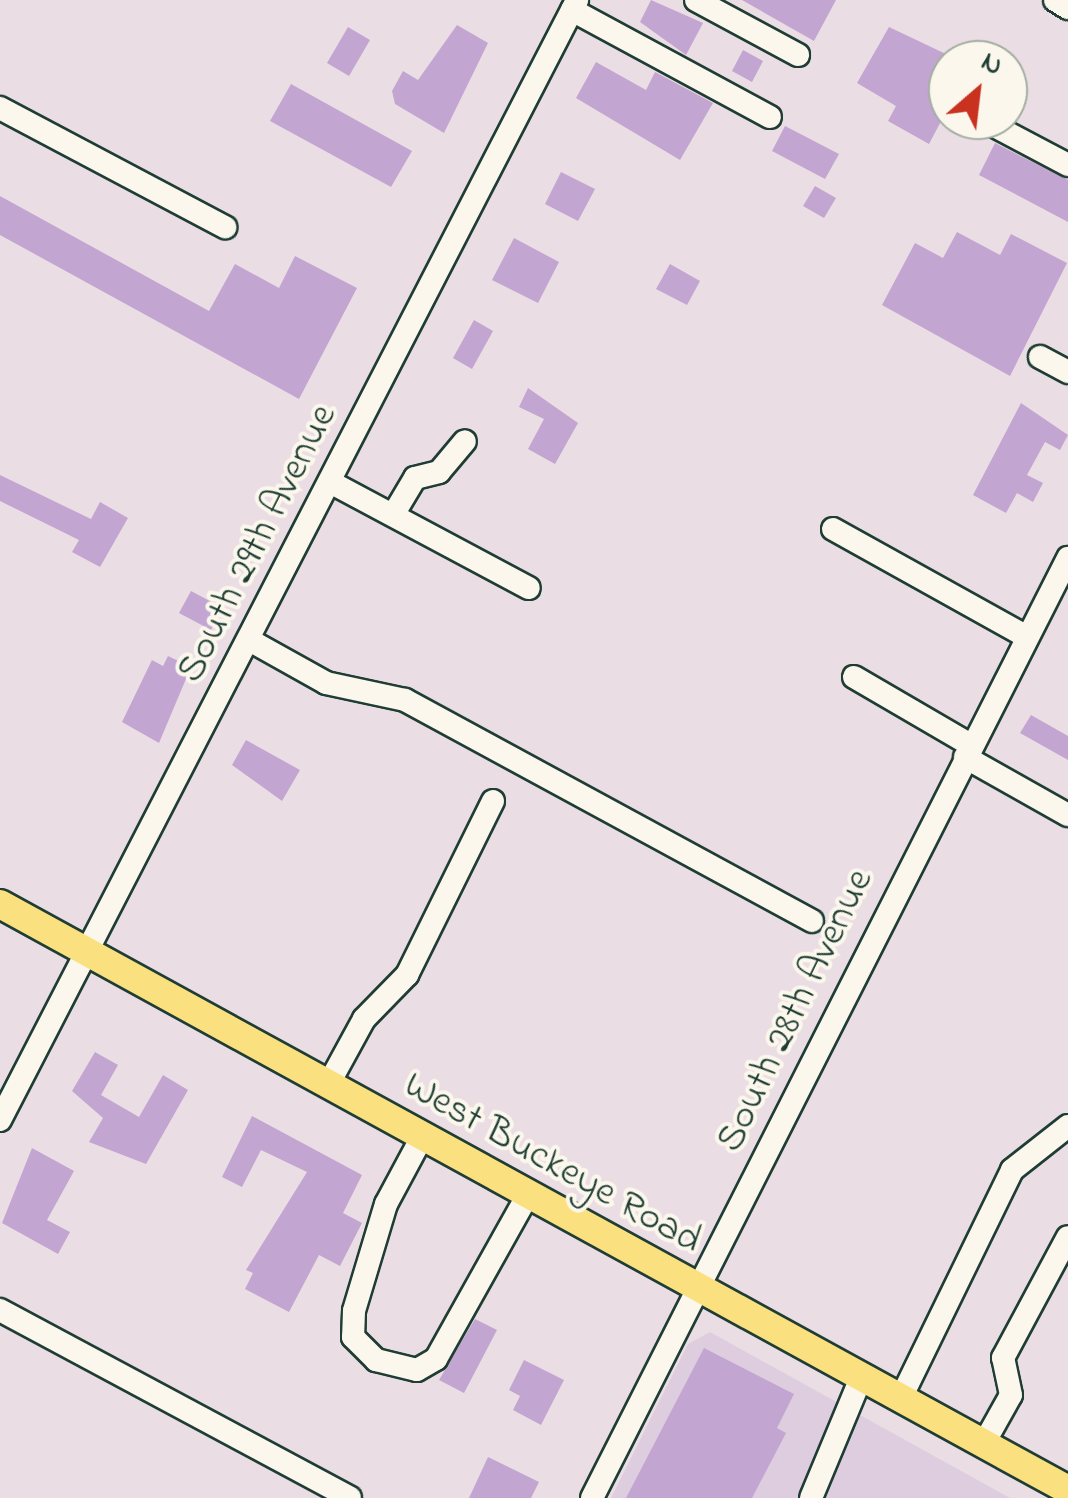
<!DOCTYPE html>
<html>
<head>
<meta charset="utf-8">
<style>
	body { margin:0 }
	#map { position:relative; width:1068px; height:1498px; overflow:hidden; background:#eadee4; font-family:"Indie Flower",sans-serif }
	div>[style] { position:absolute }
	.built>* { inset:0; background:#decdde }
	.building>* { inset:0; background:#c3a5d1 }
	.roads { filter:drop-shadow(2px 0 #1f3d34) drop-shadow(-2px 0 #1f3d34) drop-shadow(0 2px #1f3d34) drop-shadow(0 -2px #1f3d34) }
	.minor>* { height:22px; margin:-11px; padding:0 11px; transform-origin:11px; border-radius:11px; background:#fbf7ec }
	.major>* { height:28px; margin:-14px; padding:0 14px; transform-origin:14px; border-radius:14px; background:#fbe080 }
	span { translate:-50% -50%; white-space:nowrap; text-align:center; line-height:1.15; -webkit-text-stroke:8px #fbf7ec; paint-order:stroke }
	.street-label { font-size:40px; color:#1f3d34 }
	.north { position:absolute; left:928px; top:40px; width:100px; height:100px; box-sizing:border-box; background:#fbf7ec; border:2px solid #a3ada2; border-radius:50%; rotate:28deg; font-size:28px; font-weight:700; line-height:40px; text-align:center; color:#1f3d34 }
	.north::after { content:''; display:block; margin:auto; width:35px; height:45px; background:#c8321e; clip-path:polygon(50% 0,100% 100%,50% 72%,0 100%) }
</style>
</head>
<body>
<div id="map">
	<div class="built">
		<div style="clip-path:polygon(710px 1332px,1010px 1498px,611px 1498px,688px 1344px)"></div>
	</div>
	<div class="building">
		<div style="clip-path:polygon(651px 0,703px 23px,686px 55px,640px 22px)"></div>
		<div style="clip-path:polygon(742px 0,836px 0,814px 41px)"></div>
		<div style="clip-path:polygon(457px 25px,488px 43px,444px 133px,395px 104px,392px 91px,403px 71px,418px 80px)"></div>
		<div style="clip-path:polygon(348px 27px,370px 40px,349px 76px,327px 63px)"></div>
		<div style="clip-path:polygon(889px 27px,948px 55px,948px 108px,929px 144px,888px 121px,896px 106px,857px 83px)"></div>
		<div style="clip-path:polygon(743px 50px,763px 61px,752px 82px,732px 71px)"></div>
		<div style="clip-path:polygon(596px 62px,646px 90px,655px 72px,713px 103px,680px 160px,576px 98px)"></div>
		<div style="clip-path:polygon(291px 84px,412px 151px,391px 187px,270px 121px)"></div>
		<div style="clip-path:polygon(785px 126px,839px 154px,825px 179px,772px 151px)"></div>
		<div style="clip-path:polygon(995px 143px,1068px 180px,1068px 222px,979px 175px)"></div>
		<div style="clip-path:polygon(561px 172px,595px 189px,578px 221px,545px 204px)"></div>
		<div style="clip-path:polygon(815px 186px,836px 198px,824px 218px,803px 206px)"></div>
		<div style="clip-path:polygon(0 196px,209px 311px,235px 264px,279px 288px,295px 256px,357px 288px,299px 399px,0 235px)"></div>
		<div style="clip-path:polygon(957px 232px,1000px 255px,1011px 234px,1067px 263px,1010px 376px,882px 305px,915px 243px,943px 258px)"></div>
		<div style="clip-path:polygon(514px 238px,559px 262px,538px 303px,492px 280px)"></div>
		<div style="clip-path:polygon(670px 264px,700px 281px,687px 305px,656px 289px)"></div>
		<div style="clip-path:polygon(474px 320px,493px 331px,472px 369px,453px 358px)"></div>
		<div style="clip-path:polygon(528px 388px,578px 423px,555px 464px,528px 449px,544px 419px,519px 407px)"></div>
		<div style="clip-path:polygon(1021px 403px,1068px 435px,1060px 450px,1045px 442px,1027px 475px,1043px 483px,1033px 502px,1017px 493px,1006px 513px,973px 495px)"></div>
		<div style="clip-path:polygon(0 475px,91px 519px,100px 502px,128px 518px,100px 567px,72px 552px,79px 540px,0 501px)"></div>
		<div style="clip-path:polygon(191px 591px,223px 608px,211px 630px,179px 613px)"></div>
		<div style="clip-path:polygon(168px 656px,191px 667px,159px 743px,122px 722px,152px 660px,163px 666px)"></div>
		<div style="clip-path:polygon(1031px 715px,1068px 736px,1068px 760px,1020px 733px)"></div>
		<div style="clip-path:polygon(246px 740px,300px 770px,282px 801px,232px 765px)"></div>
		<div style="clip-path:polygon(95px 1052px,118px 1065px,101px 1095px,139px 1117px,163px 1075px,188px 1090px,146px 1164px,89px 1142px,103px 1118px,72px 1091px)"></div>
		<div style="clip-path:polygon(252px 1116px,362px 1175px,343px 1213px,362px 1223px,340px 1266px,319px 1255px,289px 1312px,245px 1289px,253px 1273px,246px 1270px,307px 1172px,261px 1150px,242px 1187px,222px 1177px)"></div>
		<div style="clip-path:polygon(32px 1148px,74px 1171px,47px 1220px,70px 1232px,58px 1254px,2px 1223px)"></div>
		<div style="clip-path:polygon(475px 1319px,497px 1330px,464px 1393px,439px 1380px)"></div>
		<div style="clip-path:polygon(704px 1348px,794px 1394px,777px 1428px,786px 1433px,752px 1498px,626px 1498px)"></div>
		<div style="clip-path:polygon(524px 1360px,564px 1380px,541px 1425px,513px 1410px,520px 1396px,509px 1390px)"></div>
		<div style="clip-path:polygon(488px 1457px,539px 1482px,531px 1498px,469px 1498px)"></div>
	</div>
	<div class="roads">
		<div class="minor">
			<div style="left:696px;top:0;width:116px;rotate:28.3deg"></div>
			<div style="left:1055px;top:0;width:15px;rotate:32deg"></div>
			<div style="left:572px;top:10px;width:225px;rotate:28.4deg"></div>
			<div style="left:0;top:108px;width:255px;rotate:27.9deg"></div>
			<div style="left:983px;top:120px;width:96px;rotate:27.9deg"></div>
			<div style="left:1040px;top:357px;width:32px;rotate:28deg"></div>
			<div style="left:332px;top:483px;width:223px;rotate:28.1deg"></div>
			<div style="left:393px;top:515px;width:43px;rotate:-59.3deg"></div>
			<div style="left:415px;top:478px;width:25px;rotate:-14deg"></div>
			<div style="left:439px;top:472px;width:40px;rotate:-50deg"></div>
			<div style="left:833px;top:529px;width:222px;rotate:29.1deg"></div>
			<div style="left:251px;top:641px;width:86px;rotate:29.2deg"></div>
			<div style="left:326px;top:683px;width:81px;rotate:12.1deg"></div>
			<div style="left:405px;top:700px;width:463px;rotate:28.5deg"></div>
			<div style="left:854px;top:677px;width:135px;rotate:30.2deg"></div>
			<div style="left:965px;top:757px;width:118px;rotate:29.4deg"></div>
			<div style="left:328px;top:1085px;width:75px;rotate:-61.4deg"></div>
			<div style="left:364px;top:1019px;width:62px;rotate:-45.7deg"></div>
			<div style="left:407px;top:975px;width:194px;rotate:-63.7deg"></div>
			<div style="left:0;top:1120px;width:1260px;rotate:-62.74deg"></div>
			<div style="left:422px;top:1137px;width:76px;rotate:118.2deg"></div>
			<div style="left:386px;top:1204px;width:112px;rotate:106.7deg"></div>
			<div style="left:354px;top:1311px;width:26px;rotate:92deg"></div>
			<div style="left:353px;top:1337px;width:33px;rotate:45deg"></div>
			<div style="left:376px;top:1360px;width:42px;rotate:13.7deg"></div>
			<div style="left:417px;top:1370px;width:22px;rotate:-30deg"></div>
			<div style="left:436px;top:1359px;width:187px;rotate:-60.8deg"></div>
			<div style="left:0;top:1310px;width:397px;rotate:28.2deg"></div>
			<div style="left:900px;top:1400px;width:256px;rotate:-64deg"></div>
			<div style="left:1012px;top:1170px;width:71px;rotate:-38.2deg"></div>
			<div style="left:983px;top:1445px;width:57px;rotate:-60.8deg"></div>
			<div style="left:1011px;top:1395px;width:38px;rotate:-102deg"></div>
			<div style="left:1003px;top:1358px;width:137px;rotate:-61.8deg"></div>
			<div style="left:592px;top:1498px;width:1054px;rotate:-63.14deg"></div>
			<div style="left:811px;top:1498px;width:130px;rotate:-67.4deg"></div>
		</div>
		<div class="major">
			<div style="left:0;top:904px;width:1218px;rotate:28.75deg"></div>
		</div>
	</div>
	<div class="street-label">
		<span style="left:258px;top:544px;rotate:-63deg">South 29th Avenue</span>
		<span style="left:796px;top:1011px;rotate:-64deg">South 28th Avenue</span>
		<span style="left:552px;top:1164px;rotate:29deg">West Buckeye Road</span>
	</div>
	<div class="north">N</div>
</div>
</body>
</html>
